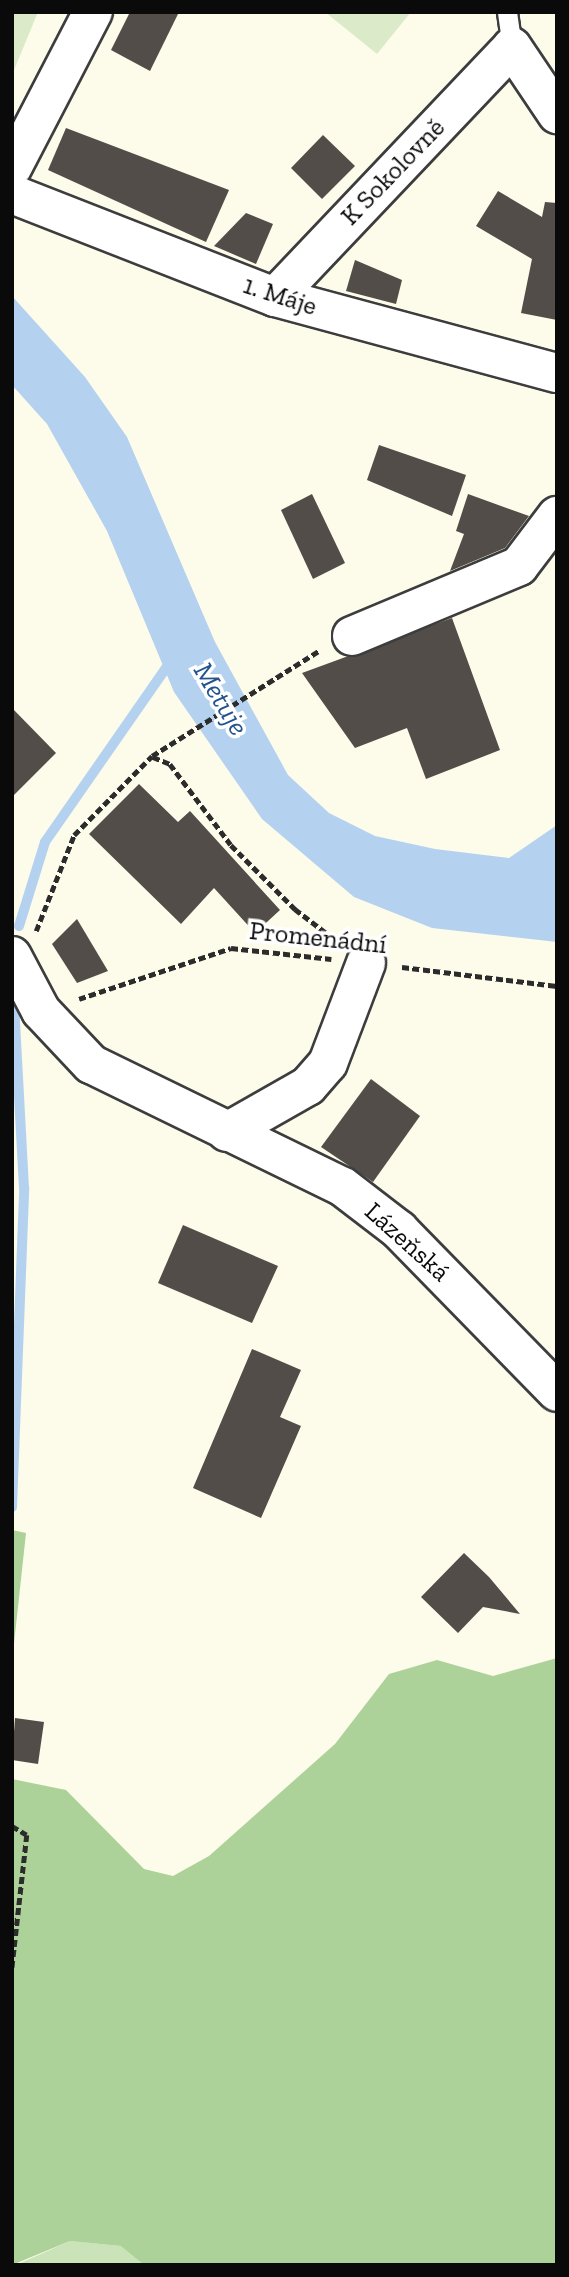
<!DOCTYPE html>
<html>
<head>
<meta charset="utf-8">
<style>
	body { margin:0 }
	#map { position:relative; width:569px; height:2277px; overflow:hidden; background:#fdfbea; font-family:"Zilla Slab",serif }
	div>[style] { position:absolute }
	.green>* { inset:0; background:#cae3b8 }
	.forest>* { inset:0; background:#acd299 }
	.pitch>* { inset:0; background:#dbebc9 }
	.water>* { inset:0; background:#b4d2ef }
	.stream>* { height:10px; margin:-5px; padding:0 5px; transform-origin:5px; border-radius:5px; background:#b4d2ef }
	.building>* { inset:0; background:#524d48 }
	.path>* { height:4.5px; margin-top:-2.25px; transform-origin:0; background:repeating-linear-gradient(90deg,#2c2c2c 0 7px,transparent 0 10.5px) }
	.roads { filter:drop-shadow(2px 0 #3d3d3d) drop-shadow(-2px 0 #3d3d3d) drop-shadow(0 2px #3d3d3d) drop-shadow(0 -2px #3d3d3d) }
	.service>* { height:19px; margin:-9.5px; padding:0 9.5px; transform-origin:9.5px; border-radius:9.5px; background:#fff }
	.minor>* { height:38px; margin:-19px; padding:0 19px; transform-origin:19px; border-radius:19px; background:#fff }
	span { translate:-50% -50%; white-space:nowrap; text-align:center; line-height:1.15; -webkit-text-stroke:7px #fff; paint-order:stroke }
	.street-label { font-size:26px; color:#0a0a0a }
	.water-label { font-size:28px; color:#22538d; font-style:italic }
	.frame { position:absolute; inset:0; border:14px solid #0a0a0a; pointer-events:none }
</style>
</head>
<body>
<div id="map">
	<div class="green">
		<div style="clip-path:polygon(70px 2241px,122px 2246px,144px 2265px,16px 2265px)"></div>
	</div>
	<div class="forest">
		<div style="clip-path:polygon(12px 1530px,26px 1533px,12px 1662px)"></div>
		<div style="clip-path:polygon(557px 1658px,557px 2265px,144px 2265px,121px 2246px,70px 2241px,12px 2265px,12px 1779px,66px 1790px,144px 1869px,173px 1876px,209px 1856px,335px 1744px,389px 1674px,437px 1660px,493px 1676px)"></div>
	</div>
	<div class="pitch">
		<div style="clip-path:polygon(12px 12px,38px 12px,12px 75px)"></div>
		<div style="clip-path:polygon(325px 12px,411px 12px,377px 54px)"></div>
	</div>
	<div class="water">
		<div style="clip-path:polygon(12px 296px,85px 377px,127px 437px,215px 642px,288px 775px,329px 813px,375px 836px,435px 849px,509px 858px,557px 825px,557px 942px,432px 928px,354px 897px,262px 819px,174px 692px,107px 531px,47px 424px,12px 385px)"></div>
	</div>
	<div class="stream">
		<div style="left:19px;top:926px;width:88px;rotate:-72.8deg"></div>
		<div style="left:45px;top:842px;width:224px;rotate:-55.2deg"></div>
		<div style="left:12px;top:1507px;width:319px;rotate:-87.8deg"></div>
		<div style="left:24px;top:1188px;width:186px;rotate:-93.1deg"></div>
	</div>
	<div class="building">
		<div style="clip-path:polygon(130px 12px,179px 12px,150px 71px,111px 50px)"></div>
		<div style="clip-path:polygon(66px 128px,229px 190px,206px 242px,48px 170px)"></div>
		<div style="clip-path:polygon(323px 135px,355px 166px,322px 199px,291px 168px)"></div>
		<div style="clip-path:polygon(498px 191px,542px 217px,545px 202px,557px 203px,557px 320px,521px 313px,532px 259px,476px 226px)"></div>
		<div style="clip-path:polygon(246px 213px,273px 224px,256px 264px,214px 246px)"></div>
		<div style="clip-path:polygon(355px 260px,402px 280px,396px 304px,346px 291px)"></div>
		<div style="clip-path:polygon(379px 445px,466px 475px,452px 516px,367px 480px)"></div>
		<div style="clip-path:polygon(312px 494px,345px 563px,313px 579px,281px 510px)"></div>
		<div style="clip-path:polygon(468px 494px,529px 516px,505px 548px,450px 571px,464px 534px,456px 531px)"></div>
		<div style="clip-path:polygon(452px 618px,500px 750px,426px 779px,407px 728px,355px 748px,302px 673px)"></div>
		<div style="clip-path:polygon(12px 708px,56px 753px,12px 797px)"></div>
		<div style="clip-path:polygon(139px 784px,178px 822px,190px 811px,280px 910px,255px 933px,214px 888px,181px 924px,89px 834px)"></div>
		<div style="clip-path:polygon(77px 919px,108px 971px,77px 983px,52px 944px)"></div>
		<div style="clip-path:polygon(371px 1079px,420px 1116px,373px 1182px,321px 1147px)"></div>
		<div style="clip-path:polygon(183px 1225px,278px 1266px,252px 1323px,158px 1283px)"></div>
		<div style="clip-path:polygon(252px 1349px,301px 1370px,280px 1417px,301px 1426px,261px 1518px,193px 1488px)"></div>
		<div style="clip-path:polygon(464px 1553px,489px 1577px,520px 1614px,483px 1607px,458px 1633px,421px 1597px)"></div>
		<div style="clip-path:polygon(15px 1718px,44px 1722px,38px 1764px,12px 1760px)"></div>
	</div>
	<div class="path">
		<div style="left:153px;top:757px;width:18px;rotate:22deg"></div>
		<div style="left:170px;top:764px;width:101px;rotate:53deg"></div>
		<div style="left:231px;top:845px;width:91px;rotate:45deg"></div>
		<div style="left:295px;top:909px;width:54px;rotate:37.5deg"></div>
		<div style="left:36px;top:931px;width:103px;rotate:-68.4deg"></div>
		<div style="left:74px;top:835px;width:111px;rotate:-45.4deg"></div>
		<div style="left:152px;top:756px;width:197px;rotate:-32.2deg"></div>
		<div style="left:402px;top:967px;width:156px;rotate:7deg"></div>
		<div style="left:79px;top:999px;width:160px;rotate:-18.5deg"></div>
		<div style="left:231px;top:948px;width:101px;rotate:6.3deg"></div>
		<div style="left:12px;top:1826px;width:17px;rotate:31deg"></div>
		<div style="left:27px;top:1835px;width:135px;rotate:96.4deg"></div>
	</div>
	<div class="roads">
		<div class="service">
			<div style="left:507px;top:12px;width:35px;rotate:82deg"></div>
		</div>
		<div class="minor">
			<div style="left:12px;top:168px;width:176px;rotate:-62.6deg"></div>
			<div style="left:12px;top:194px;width:282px;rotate:21.4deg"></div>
			<div style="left:275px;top:297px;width:292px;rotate:15.1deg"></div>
			<div style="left:275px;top:297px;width:344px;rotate:-46.5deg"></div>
			<div style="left:512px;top:47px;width:81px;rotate:56.1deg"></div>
			<div style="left:352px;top:636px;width:181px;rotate:-22.7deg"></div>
			<div style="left:519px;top:566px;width:63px;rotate:-52.8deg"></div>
			<div style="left:12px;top:956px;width:62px;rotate:62.2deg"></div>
			<div style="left:41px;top:1011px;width:73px;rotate:46.7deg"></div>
			<div style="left:91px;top:1064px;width:280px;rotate:26deg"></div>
			<div style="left:343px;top:1187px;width:71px;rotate:37.5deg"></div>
			<div style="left:399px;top:1230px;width:226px;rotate:45.7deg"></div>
			<div style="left:227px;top:1132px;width:93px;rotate:-29.6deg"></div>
			<div style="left:308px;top:1086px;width:30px;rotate:-49deg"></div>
			<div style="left:328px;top:1063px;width:107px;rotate:-69.2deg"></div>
		</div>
	</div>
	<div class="street-label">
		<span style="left:393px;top:172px;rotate:-46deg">K Sokolovně</span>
		<span style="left:280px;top:296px;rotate:18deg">1. Máje</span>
		<span style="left:318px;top:938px;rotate:6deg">Promenádní</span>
		<span style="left:407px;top:1242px;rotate:42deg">Lázeňská</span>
	</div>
	<div class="water-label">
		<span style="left:221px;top:699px;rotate:59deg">Metuje</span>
	</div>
	<div class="frame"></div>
</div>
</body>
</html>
